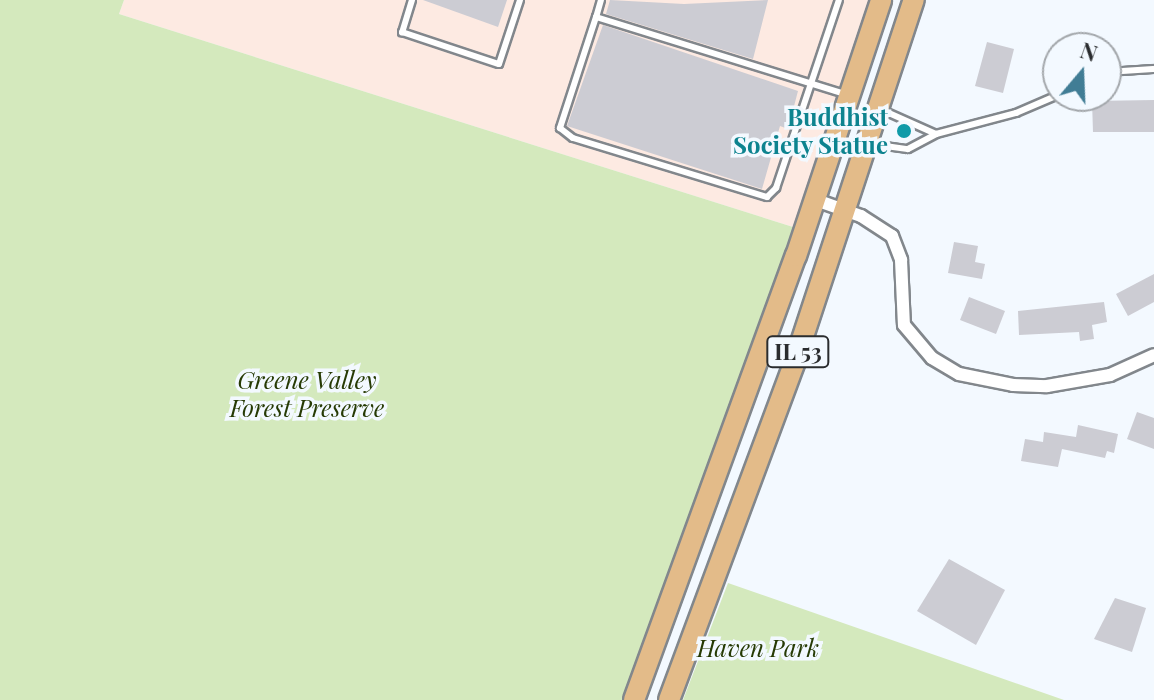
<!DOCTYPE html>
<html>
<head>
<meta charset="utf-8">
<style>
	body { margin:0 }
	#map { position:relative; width:1154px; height:700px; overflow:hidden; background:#f3f9ff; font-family:"Playfair Display",serif }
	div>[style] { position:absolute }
	.industrial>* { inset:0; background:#fdeae2 }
	.green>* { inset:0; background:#d4e9bd }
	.building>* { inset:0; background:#ccccd3 }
	.roads { filter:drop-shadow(2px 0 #82878c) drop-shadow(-2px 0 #82878c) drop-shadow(0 2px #82878c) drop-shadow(0 -2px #82878c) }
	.lane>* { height:6px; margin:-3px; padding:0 3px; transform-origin:3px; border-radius:3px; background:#fff }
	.street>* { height:12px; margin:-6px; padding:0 6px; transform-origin:6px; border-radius:6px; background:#fff }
	.primary>* { height:20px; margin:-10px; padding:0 10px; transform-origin:10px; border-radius:10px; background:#e3bb89 }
	.dots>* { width:22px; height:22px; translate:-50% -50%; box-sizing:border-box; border:4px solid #f3f9ff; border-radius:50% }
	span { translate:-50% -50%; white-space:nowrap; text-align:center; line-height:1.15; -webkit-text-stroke:7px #f3f9ff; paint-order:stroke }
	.shield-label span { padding:2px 6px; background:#f3f9ff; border:2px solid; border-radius:6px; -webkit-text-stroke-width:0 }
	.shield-label { font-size:22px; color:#2a2c2e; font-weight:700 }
	.culture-label { font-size:24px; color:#0d838f; font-weight:700 }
	.right { translate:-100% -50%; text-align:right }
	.park-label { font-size:24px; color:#263a04; font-style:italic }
	.north { position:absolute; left:1042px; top:32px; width:80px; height:80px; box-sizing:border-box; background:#f3f9ff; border:2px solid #a3a7ab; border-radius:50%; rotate:19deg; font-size:22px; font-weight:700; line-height:32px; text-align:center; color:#2a2c2e }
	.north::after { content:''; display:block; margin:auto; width:28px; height:36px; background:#417d95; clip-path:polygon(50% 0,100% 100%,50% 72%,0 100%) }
</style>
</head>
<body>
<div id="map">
	<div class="industrial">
		<div style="clip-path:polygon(124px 0,872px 0,793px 227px,119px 14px)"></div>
	</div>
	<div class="green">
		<div style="clip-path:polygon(0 0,124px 0,119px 14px,793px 227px,630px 700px,0 700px)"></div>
		<div style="clip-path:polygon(728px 583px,1064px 700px,683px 700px)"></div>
	</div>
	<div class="building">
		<div style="clip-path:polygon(423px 0,507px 0,498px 27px)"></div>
		<div style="clip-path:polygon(610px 0,684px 4px,768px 0,753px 59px,606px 14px)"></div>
		<div style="clip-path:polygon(603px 25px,798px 91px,788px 129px,780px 126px,762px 189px,567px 126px)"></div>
		<div style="clip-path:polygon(987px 42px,1014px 49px,1003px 93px,975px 86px)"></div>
		<div style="clip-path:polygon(1154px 100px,1154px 132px,1093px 132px,1092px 101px)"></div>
		<div style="clip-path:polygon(954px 242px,978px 246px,975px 262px,985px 264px,982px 279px,948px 273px)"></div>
		<div style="clip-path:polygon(1154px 274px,1154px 302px,1128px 316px,1116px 294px)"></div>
		<div style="clip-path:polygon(969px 297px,1005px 311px,996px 334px,960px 320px)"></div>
		<div style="clip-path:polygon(1104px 302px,1107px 322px,1092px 325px,1094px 339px,1080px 341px,1079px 332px,1019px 335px,1018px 311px)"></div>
		<div style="clip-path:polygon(1137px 412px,1154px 418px,1154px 449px,1127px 439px)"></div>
		<div style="clip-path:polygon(1078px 425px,1118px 434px,1114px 453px,1107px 451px,1105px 458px,1062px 449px,1058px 467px,1021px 461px,1025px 439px,1043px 442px,1044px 432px,1076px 437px)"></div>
		<div style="clip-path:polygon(949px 559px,1005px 590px,976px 645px,917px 611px)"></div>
		<div style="clip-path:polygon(1115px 598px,1146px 608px,1132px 652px,1094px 639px)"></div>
	</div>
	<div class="roads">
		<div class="lane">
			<div style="left:412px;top:0;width:34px;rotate:107deg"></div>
			<div style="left:402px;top:32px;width:102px;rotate:18.3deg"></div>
			<div style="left:499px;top:64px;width:67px;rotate:-71.8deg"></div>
			<div style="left:601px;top:0;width:18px;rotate:106deg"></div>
			<div style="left:596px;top:17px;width:261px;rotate:17.2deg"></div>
			<div style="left:596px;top:17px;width:117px;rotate:108deg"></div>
			<div style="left:560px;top:128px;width:16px;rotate:38deg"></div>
			<div style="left:573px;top:138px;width:203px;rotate:16.9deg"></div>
			<div style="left:767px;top:197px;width:13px;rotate:-45deg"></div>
			<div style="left:776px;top:188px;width:198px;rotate:-71.5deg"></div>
			<div style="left:1106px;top:72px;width:48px;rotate:-3.6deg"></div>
			<div style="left:936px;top:134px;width:83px;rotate:-14.7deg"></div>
			<div style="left:1016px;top:113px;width:46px;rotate:-23.2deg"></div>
			<div style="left:871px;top:144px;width:37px;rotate:8deg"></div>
			<div style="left:908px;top:149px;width:32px;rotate:-28deg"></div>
			<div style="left:936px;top:134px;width:59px;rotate:-156deg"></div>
		</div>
		<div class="street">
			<div style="left:816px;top:200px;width:48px;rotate:19.6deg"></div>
			<div style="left:861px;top:216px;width:37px;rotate:33deg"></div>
			<div style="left:892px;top:236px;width:26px;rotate:69deg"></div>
			<div style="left:901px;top:260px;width:65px;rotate:87.4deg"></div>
			<div style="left:904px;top:325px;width:43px;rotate:49.7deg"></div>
			<div style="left:932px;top:358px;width:31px;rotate:31deg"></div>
			<div style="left:959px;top:374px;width:55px;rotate:11.5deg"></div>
			<div style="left:1013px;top:385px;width:34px;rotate:2deg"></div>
			<div style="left:1047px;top:386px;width:64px;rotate:-9.9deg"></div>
			<div style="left:1110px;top:375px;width:48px;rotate:-24.4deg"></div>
		</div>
		<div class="primary">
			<div style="left:634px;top:700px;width:473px;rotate:-70deg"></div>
			<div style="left:796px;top:256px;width:270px;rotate:-71.6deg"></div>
			<div style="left:669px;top:700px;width:358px;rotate:-69.6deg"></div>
			<div style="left:794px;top:364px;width:383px;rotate:-71.8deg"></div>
		</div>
	</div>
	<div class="dots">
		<div style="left:904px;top:131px;background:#0f9aa8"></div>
	</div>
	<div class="shield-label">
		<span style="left:798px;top:352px">IL 53</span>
	</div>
	<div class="culture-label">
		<span class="right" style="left:888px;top:131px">Buddhist<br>Society Statue</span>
	</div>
	<div class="park-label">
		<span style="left:307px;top:394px">Greene Valley<br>Forest Preserve</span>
		<span style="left:758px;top:648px">Haven Park</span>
	</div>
	<div class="north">N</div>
</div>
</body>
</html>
